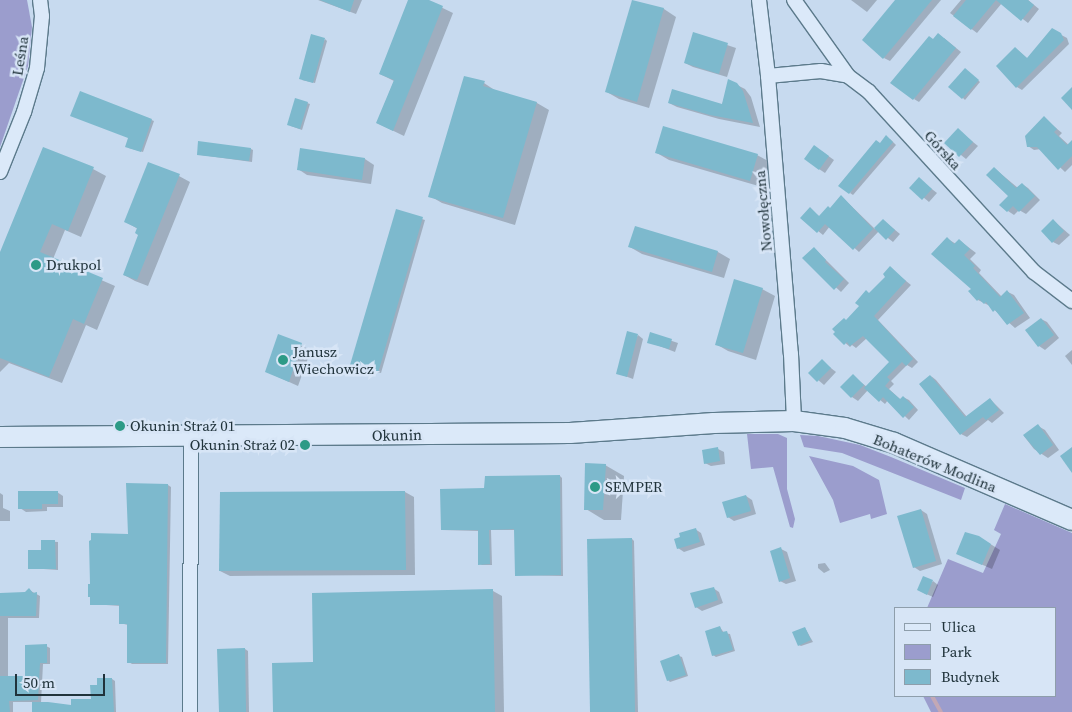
<!DOCTYPE html>
<html>
<head>
<meta charset="utf-8">
<style>
	body { margin:0 }
	#map { position:relative; width:1072px; height:712px; overflow:hidden; background:#c7daef; font-family:"Source Serif 4",serif }
	div>[style] { position:absolute }
	.green>* { inset:0; background:#9b9dcd }
	.shadow>* { inset:0; background:#0003 }
	.stream>* { height:4px; margin:-2px; padding:0 2px; transform-origin:2px; border-radius:2px; background:#c3a8b5 }
	.building>* { inset:0; background:#7db9cd }
	.roads { filter:drop-shadow(1px 0 #5c7a8b) drop-shadow(-1px 0 #5c7a8b) drop-shadow(0 1px #5c7a8b) drop-shadow(0 -1px #5c7a8b) }
	.minor>* { height:14px; margin:-7px; padding:0 7px; transform-origin:7px; border-radius:7px; background:#dbe9f9 }
	.secondary>* { height:20px; margin:-10px; padding:0 10px; transform-origin:10px; border-radius:10px; background:#dbe9f9 }
	.dots>* { width:14px; height:14px; translate:-50% -50%; box-sizing:border-box; border:2px solid #d7e5f6; border-radius:50% }
	span { translate:-50% -50%; white-space:nowrap; text-align:center; line-height:1.15; -webkit-text-stroke:5px #d7e5f6; paint-order:stroke }
	.street-label { font-size:15px; color:#20333b }
	.poi-label { font-size:15px; color:#20333b }
	.left { translate:0 -50%; text-align:left }
	.right { translate:-100% -50%; text-align:right }
	.legend { position:absolute; left:894px; top:607px; width:162px; height:90px; box-sizing:border-box; background:#d7e5f6; border:1px solid #8e9eab; margin:0; padding:6px 9px; list-style:none; font-size:15px; color:#20333b }
	.legend li { display:flex; align-items:center; gap:10px; height:25px }
	.legend b { width:25px; border:1px solid #8e9eab }
	.scale { position:absolute; left:15px; top:674px; width:90px; height:22px; box-sizing:border-box; border:2px solid #20333b; border-top:0; padding-left:6px; font-size:15px; line-height:18px; white-space:nowrap; color:#20333b; -webkit-text-stroke:4px #d7e5f6; paint-order:stroke }
</style>
</head>
<body>
<div id="map">
	<div class="green">
		<div style="clip-path:polygon(0 0,27px 0,32px 27px,28px 66px,0 147px)"></div>
		<div style="clip-path:polygon(747px 434px,778px 434px,787px 438px,787px 489px,795px 519px,793px 528px,790px 527px,773px 467px,751px 469px)"></div>
		<div style="clip-path:polygon(800px 435px,818px 436px,860px 445px,891px 457px,965px 488px,961px 500px,842px 453px,804px 447px)"></div>
		<div style="clip-path:polygon(809px 456px,853px 466px,879px 480px,887px 514px,871px 519px,870px 514px,840px 523px,833px 500px)"></div>
		<div style="clip-path:polygon(1005px 504px,1072px 533px,1072px 712px,931px 712px,923px 696px,1056px 696px,1056px 608px,927px 608px,948px 559px,983px 573px,1001px 534px,994px 530px)"></div>
	</div>
	<div class="shadow">
		<div style="clip-path:polygon(318px 0,362px 0,356px 14px)"></div>
		<div style="clip-path:polygon(410px 0,426px 0,453px 13px,404px 136px,377px 123px,394px 81px,380px 74px)"></div>
		<div style="clip-path:polygon(851px 0,877px 0,867px 12px)"></div>
		<div style="clip-path:polygon(897px 0,941px 0,890px 61px,884px 58px)"></div>
		<div style="clip-path:polygon(961px 0,1028px 0,1039px 9px,1028px 23px,1002px 3px,977px 33px,950px 13px)"></div>
		<div style="clip-path:polygon(633px 1px,664px 9px,676px 17px,649px 108px,619px 99px,607px 92px)"></div>
		<div style="clip-path:polygon(1052px 30px,1067px 38px,1069px 44px,1022px 90px,1017px 87px,1015px 48px,1028px 59px)"></div>
		<div style="clip-path:polygon(694px 34px,736px 48px,727px 77px,693px 67px,685px 63px)"></div>
		<div style="clip-path:polygon(944px 38px,961px 52px,919px 102px,914px 99px)"></div>
		<div style="clip-path:polygon(325px 39px,327px 41px,315px 83px,302px 80px)"></div>
		<div style="clip-path:polygon(967px 71px,980px 82px,965px 100px,963px 98px)"></div>
		<div style="clip-path:polygon(465px 77px,484px 83px,496px 91px,537px 103px,549px 110px,515px 225px,442px 203px,430px 196px)"></div>
		<div style="clip-path:polygon(729px 81px,745px 89px,751px 97px,760px 127px,719px 119px,677px 107px,669px 103px,722px 105px)"></div>
		<div style="clip-path:polygon(80px 93px,154px 121px,143px 152px,129px 148px,130px 138px)"></div>
		<div style="clip-path:polygon(307px 103px,310px 104px,302px 130px,291px 126px)"></div>
		<div style="clip-path:polygon(1044px 118px,1062px 133px,1059px 136px,1072px 148px,1072px 165px,1065px 172px,1041px 149px,1034px 150px,1028px 146px)"></div>
		<div style="clip-path:polygon(958px 130px,978px 146px,966px 159px,946px 143px)"></div>
		<div style="clip-path:polygon(890px 139px,896px 145px,853px 195px,850px 193px,880px 144px)"></div>
		<div style="clip-path:polygon(251px 149px,253px 150px,252px 162px,201px 155px)"></div>
		<div style="clip-path:polygon(820px 150px,834px 160px,825px 173px,819px 169px)"></div>
		<div style="clip-path:polygon(657px 153px,757px 155px,770px 162px,762px 187px,669px 160px)"></div>
		<div style="clip-path:polygon(365px 159px,374px 165px,371px 184px,307px 175px,298px 169px)"></div>
		<div style="clip-path:polygon(994px 168px,1018px 188px,1022px 184px,1028px 188px,1040px 200px,1026px 214px,1019px 210px,1014px 215px,1008px 211px,1010px 196px)"></div>
		<div style="clip-path:polygon(93px 169px,106px 176px,81px 237px,65px 230px,53px 259px,115px 286px,97px 330px,86px 325px,62px 383px,9px 363px,0 372px,0 255px)"></div>
		<div style="clip-path:polygon(179px 176px,190px 182px,148px 286px,135px 281px,124px 275px,139px 235px,138px 229px,126px 222px)"></div>
		<div style="clip-path:polygon(919px 179px,937px 193px,929px 202px,911px 187px)"></div>
		<div style="clip-path:polygon(841px 196px,875px 229px,883px 220px,900px 234px,893px 242px,879px 231px,859px 252px,830px 226px,823px 235px,802px 218px,810px 209px,820px 217px,831px 209px)"></div>
		<div style="clip-path:polygon(396px 211px,425px 220px,381px 373px,354px 365px)"></div>
		<div style="clip-path:polygon(1054px 221px,1070px 235px,1059px 245px,1053px 242px)"></div>
		<div style="clip-path:polygon(948px 239px,956px 244px,959px 240px,976px 253px,970px 259px,981px 270px,979px 273px,1002px 297px,1008px 292px,1014px 295px,1030px 318px,1015px 328px,990px 306px,978px 300px)"></div>
		<div style="clip-path:polygon(630px 247px,718px 252px,730px 259px,724px 278px,642px 254px)"></div>
		<div style="clip-path:polygon(814px 248px,849px 283px,841px 292px,804px 258px)"></div>
		<div style="clip-path:polygon(890px 268px,911px 285px,878px 320px,918px 362px,912px 368px,907px 365px,891px 381px,894px 384px,889px 389px,901px 400px,903px 397px,909px 400px,918px 410px,909px 420px,888px 400px,885px 404px,868px 390px,858px 401px,852px 397px,853px 376px,867px 387px,891px 362px,867px 338px,856px 348px,852px 345px,850px 347px,835px 334px,887px 277px)"></div>
		<div style="clip-path:polygon(762px 289px,775px 296px,756px 360px,728px 351px,716px 344px)"></div>
		<div style="clip-path:polygon(1041px 319px,1047px 322px,1059px 338px,1045px 350px,1039px 346px)"></div>
		<div style="clip-path:polygon(651px 334px,678px 343px,675px 352px,649px 342px)"></div>
		<div style="clip-path:polygon(638px 335px,643px 339px,633px 379px,617px 373px)"></div>
		<div style="clip-path:polygon(279px 336px,311px 350px,298px 386px,267px 372px)"></div>
		<div style="clip-path:polygon(1072px 350px,1072px 365px,1065px 356px)"></div>
		<div style="clip-path:polygon(822px 361px,836px 372px,824px 385px,810px 373px)"></div>
		<div style="clip-path:polygon(931px 376px,936px 380px,967px 417px,990px 399px,1004px 413px,992px 423px,988px 420px,967px 437px,961px 434px)"></div>
		<div style="clip-path:polygon(1038px 426px,1045px 430px,1059px 450px,1048px 458px,1034px 449px,1024px 436px)"></div>
		<div style="clip-path:polygon(718px 449px,724px 452px,725px 464px,711px 466px,705px 463px)"></div>
		<div style="clip-path:polygon(605px 465px,624px 476px,621px 520px,604px 520px,586px 509px)"></div>
		<div style="clip-path:polygon(560px 476px,562px 478px,563px 576px,516px 575px,515px 530px,491px 530px,492px 565px,482px 565px,480px 564px,479px 531px,442px 530px,485px 490px)"></div>
		<div style="clip-path:polygon(168px 485px,171px 487px,168px 664px,132px 664px,129px 662px,128px 625px,120px 623px,121px 606px,91px 604px,129px 535px)"></div>
		<div style="clip-path:polygon(57px 492px,63px 496px,63px 507px,47px 507px,47px 511px,26px 512px,20px 508px)"></div>
		<div style="clip-path:polygon(405px 492px,414px 497px,415px 575px,230px 576px,220px 571px)"></div>
		<div style="clip-path:polygon(0 493px,3px 495px,3px 508px,10px 511px,10px 521px,0 521px)"></div>
		<div style="clip-path:polygon(746px 496px,752px 500px,756px 514px,734px 521px,728px 517px)"></div>
		<div style="clip-path:polygon(921px 510px,927px 514px,942px 564px,920px 571px,914px 567px)"></div>
		<div style="clip-path:polygon(695px 529px,701px 533px,705px 545px,684px 552px,678px 548px)"></div>
		<div style="clip-path:polygon(979px 537px,1000px 550px,992px 569px,967px 558px)"></div>
		<div style="clip-path:polygon(632px 539px,634px 541px,638px 712px,592px 712px)"></div>
		<div style="clip-path:polygon(42px 541px,58px 542px,58px 570px,29px 568px,43px 551px)"></div>
		<div style="clip-path:polygon(781px 549px,787px 552px,796px 581px,786px 584px,780px 581px)"></div>
		<div style="clip-path:polygon(825px 563px,830px 570px,824px 573px,818px 568px,818px 564px)"></div>
		<div style="clip-path:polygon(933px 581px,938px 585px,933px 597px,924px 593px)"></div>
		<div style="clip-path:polygon(713px 588px,719px 592px,723px 603px,702px 611px,696px 607px)"></div>
		<div style="clip-path:polygon(29px 590px,40px 596px,39px 618px,8px 618px,8px 677px,26px 677px,46px 646px,50px 648px,50px 664px,43px 664px,41px 703px,72px 707px,92px 700px,98px 686px,112px 679px,115px 681px,116px 712px,33px 712px,33px 702px,13px 702px,13px 712px,0 712px,0 593px,26px 594px)"></div>
		<div style="clip-path:polygon(493px 591px,502px 596px,504px 712px,274px 712px,314px 664px)"></div>
		<div style="clip-path:polygon(720px 627px,724px 633px,730px 634px,735px 651px,716px 657px,713px 655px)"></div>
		<div style="clip-path:polygon(805px 628px,813px 642px,801px 646px,799px 645px)"></div>
		<div style="clip-path:polygon(245px 649px,248px 651px,249px 712px,220px 712px,219px 650px)"></div>
		<div style="clip-path:polygon(679px 656px,682px 657px,688px 676px,670px 682px,668px 680px)"></div>
	</div>
	<div class="stream">
		<div style="left:932px;top:696px;width:18px;rotate:61deg"></div>
	</div>
	<div class="building">
		<div style="clip-path:polygon(320px 0,354px 0,350px 12px)"></div>
		<div style="clip-path:polygon(408px 0,429px 0,443px 6px,393px 131px,376px 123px,394px 80px,379px 74px)"></div>
		<div style="clip-path:polygon(632px 0,664px 8px,637px 102px,605px 92px)"></div>
		<div style="clip-path:polygon(895px 0,932px 0,883px 59px,862px 40px)"></div>
		<div style="clip-path:polygon(966px 0,1028px 0,1034px 5px,1021px 21px,996px 0,971px 30px,953px 16px)"></div>
		<div style="clip-path:polygon(1052px 28px,1061px 33px,1064px 40px,1016px 88px,996px 66px,1015px 47px,1027px 58px)"></div>
		<div style="clip-path:polygon(693px 32px,728px 43px,719px 74px,684px 63px)"></div>
		<div style="clip-path:polygon(938px 33px,956px 48px,913px 100px,890px 83px,929px 36px,933px 39px)"></div>
		<div style="clip-path:polygon(311px 34px,325px 38px,313px 83px,299px 79px)"></div>
		<div style="clip-path:polygon(965px 68px,979px 80px,962px 99px,948px 87px)"></div>
		<div style="clip-path:polygon(464px 76px,485px 81px,483px 86px,537px 102px,503px 218px,428px 197px)"></div>
		<div style="clip-path:polygon(728px 79px,737px 83px,743px 91px,753px 123px,710px 115px,668px 103px,672px 89px,722px 104px)"></div>
		<div style="clip-path:polygon(1072px 87px,1072px 110px,1061px 98px)"></div>
		<div style="clip-path:polygon(80px 91px,152px 119px,141px 152px,125px 147px,128px 138px,70px 116px)"></div>
		<div style="clip-path:polygon(295px 98px,308px 102px,300px 129px,287px 125px)"></div>
		<div style="clip-path:polygon(1044px 116px,1057px 129px,1054px 132px,1067px 145px,1072px 140px,1072px 156px,1058px 170px,1037px 147px,1027px 147px,1025px 136px)"></div>
		<div style="clip-path:polygon(663px 126px,758px 154px,750px 181px,655px 153px)"></div>
		<div style="clip-path:polygon(958px 128px,973px 142px,959px 157px,944px 143px)"></div>
		<div style="clip-path:polygon(886px 135px,893px 142px,849px 194px,838px 186px,876px 140px,880px 143px)"></div>
		<div style="clip-path:polygon(198px 141px,251px 148px,249px 161px,197px 155px)"></div>
		<div style="clip-path:polygon(814px 145px,829px 156px,819px 170px,804px 159px)"></div>
		<div style="clip-path:polygon(43px 147px,94px 167px,68px 231px,52px 224px,40px 252px,103px 278px,84px 324px,73px 319px,49px 377px,0 358px,0 252px)"></div>
		<div style="clip-path:polygon(300px 148px,365px 158px,362px 180px,297px 170px)"></div>
		<div style="clip-path:polygon(148px 162px,180px 174px,137px 280px,123px 275px,138px 235px,135px 233px,137px 228px,124px 222px)"></div>
		<div style="clip-path:polygon(994px 167px,1016px 188px,1022px 183px,1035px 196px,1019px 212px,1013px 206px,1007px 212px,999px 205px,1008px 196px,986px 175px)"></div>
		<div style="clip-path:polygon(919px 177px,932px 189px,922px 200px,909px 188px)"></div>
		<div style="clip-path:polygon(841px 195px,873px 229px,853px 250px,825px 224px,817px 233px,800px 218px,810px 207px,819px 216px,828px 206px,830px 208px)"></div>
		<div style="clip-path:polygon(396px 209px,423px 217px,378px 373px,350px 365px)"></div>
		<div style="clip-path:polygon(883px 219px,895px 230px,886px 240px,874px 228px)"></div>
		<div style="clip-path:polygon(1053px 219px,1064px 231px,1052px 243px,1041px 231px)"></div>
		<div style="clip-path:polygon(635px 226px,718px 251px,712px 272px,628px 247px)"></div>
		<div style="clip-path:polygon(947px 237px,954px 244px,959px 239px,970px 249px,964px 255px,975px 266px,973px 268px,1000px 297px,1007px 290px,1024px 313px,1007px 325px,995px 310px,993px 312px,986px 302px,984px 304px,979px 299px,977px 301px,968px 291px,971px 289px,931px 254px)"></div>
		<div style="clip-path:polygon(814px 247px,826px 260px,825px 262px,844px 279px,834px 290px,802px 258px)"></div>
		<div style="clip-path:polygon(890px 266px,906px 281px,874px 316px,913px 359px,906px 366px,902px 362px,887px 377px,890px 380px,885px 386px,900px 399px,903px 396px,914px 407px,903px 418px,883px 397px,879px 402px,864px 388px,889px 362px,863px 336px,850px 346px,847px 342px,844px 345px,833px 334px,835px 332px,832px 329px,844px 318px,846px 320px,859px 306px,855px 303px,866px 290px,869px 293px,885px 277px,883px 274px)"></div>
		<div style="clip-path:polygon(734px 279px,763px 288px,743px 353px,715px 345px)"></div>
		<div style="clip-path:polygon(1041px 318px,1054px 335px,1038px 347px,1025px 330px)"></div>
		<div style="clip-path:polygon(627px 331px,638px 334px,627px 377px,616px 374px)"></div>
		<div style="clip-path:polygon(650px 332px,672px 339px,669px 349px,647px 343px)"></div>
		<div style="clip-path:polygon(278px 334px,302px 343px,289px 382px,265px 372px)"></div>
		<div style="clip-path:polygon(822px 359px,831px 368px,817px 382px,808px 373px)"></div>
		<div style="clip-path:polygon(853px 374px,864px 385px,851px 398px,840px 387px)"></div>
		<div style="clip-path:polygon(930px 375px,965px 417px,990px 398px,999px 410px,986px 420px,983px 417px,960px 435px,919px 384px)"></div>
		<div style="clip-path:polygon(1038px 424px,1053px 445px,1040px 455px,1023px 435px)"></div>
		<div style="clip-path:polygon(718px 447px,720px 461px,704px 464px,702px 450px)"></div>
		<div style="clip-path:polygon(1072px 447px,1072px 473px,1060px 456px)"></div>
		<div style="clip-path:polygon(585px 463px,606px 464px,603px 510px,584px 510px)"></div>
		<div style="clip-path:polygon(560px 475px,561px 575px,515px 576px,514px 529px,489px 530px,490px 564px,478px 565px,478px 530px,441px 530px,440px 489px,484px 488px,485px 476px)"></div>
		<div style="clip-path:polygon(126px 483px,168px 484px,166px 663px,127px 663px,127px 624px,119px 624px,119px 605px,90px 605px,90px 597px,88px 597px,88px 584px,90px 584px,89px 541px,91px 540px,91px 533px,128px 534px)"></div>
		<div style="clip-path:polygon(18px 491px,58px 491px,58px 504px,42px 504px,42px 509px,18px 509px)"></div>
		<div style="clip-path:polygon(405px 491px,406px 570px,219px 571px,220px 492px)"></div>
		<div style="clip-path:polygon(746px 495px,751px 511px,727px 518px,722px 502px)"></div>
		<div style="clip-path:polygon(921px 509px,936px 561px,913px 568px,897px 516px)"></div>
		<div style="clip-path:polygon(696px 528px,700px 542px,677px 549px,674px 539px,680px 537px,679px 533px)"></div>
		<div style="clip-path:polygon(965px 532px,979px 536px,991px 544px,982px 565px,956px 554px)"></div>
		<div style="clip-path:polygon(632px 538px,635px 712px,590px 712px,587px 539px)"></div>
		<div style="clip-path:polygon(41px 540px,55px 540px,56px 569px,28px 569px,28px 550px,41px 550px)"></div>
		<div style="clip-path:polygon(781px 547px,790px 578px,779px 582px,770px 551px)"></div>
		<div style="clip-path:polygon(923px 576px,933px 580px,927px 595px,917px 590px)"></div>
		<div style="clip-path:polygon(714px 587px,718px 600px,695px 608px,690px 593px)"></div>
		<div style="clip-path:polygon(29px 588px,33px 593px,37px 592px,36px 616px,0 616px,0 593px,25px 592px)"></div>
		<div style="clip-path:polygon(493px 589px,495px 712px,273px 712px,272px 663px,313px 662px,312px 593px)"></div>
		<div style="clip-path:polygon(720px 626px,722px 632px,727px 631px,733px 650px,712px 656px,705px 631px)"></div>
		<div style="clip-path:polygon(805px 627px,811px 640px,798px 646px,792px 632px)"></div>
		<div style="clip-path:polygon(47px 644px,47px 663px,40px 663px,38px 700px,9px 701px,10px 712px,0 712px,0 676px,25px 676px,25px 645px)"></div>
		<div style="clip-path:polygon(245px 648px,246px 712px,219px 712px,217px 649px)"></div>
		<div style="clip-path:polygon(679px 654px,686px 675px,667px 681px,660px 661px)"></div>
		<div style="clip-path:polygon(97px 678px,112px 678px,114px 712px,32px 712px,32px 702px,48px 702px,71px 705px,71px 699px,91px 699px,90px 685px,97px 685px)"></div>
	</div>
	<div class="roads">
		<div class="minor">
			<div style="left:759px;top:0;width:77px;rotate:83.2deg"></div>
			<div style="left:768px;top:76px;width:279px;rotate:85.3deg"></div>
			<div style="left:791px;top:354px;width:67px;rotate:87.4deg"></div>
			<div style="left:794px;top:0;width:93px;rotate:54.6deg"></div>
			<div style="left:768px;top:76px;width:53px;rotate:-5.4deg"></div>
			<div style="left:821px;top:71px;width:27px;rotate:10deg"></div>
			<div style="left:848px;top:76px;width:26px;rotate:37deg"></div>
			<div style="left:869px;top:92px;width:244px;rotate:47.5deg"></div>
			<div style="left:1034px;top:272px;width:48px;rotate:37.3deg"></div>
			<div style="left:0;top:172px;width:65px;rotate:-68.2deg"></div>
			<div style="left:24px;top:112px;width:46px;rotate:-73.5deg"></div>
			<div style="left:37px;top:68px;width:52px;rotate:-84.5deg"></div>
			<div style="left:42px;top:16px;width:16px;rotate:-97deg"></div>
			<div style="left:190px;top:712px;width:276px;rotate:-89.8deg"></div>
		</div>
		<div class="secondary">
			<div style="left:0;top:437px;width:570px;rotate:-0.4deg"></div>
			<div style="left:570px;top:433px;width:144px;rotate:-4deg"></div>
			<div style="left:714px;top:423px;width:80px;rotate:-1.4deg"></div>
			<div style="left:794px;top:421px;width:51px;rotate:7.8deg"></div>
			<div style="left:845px;top:428px;width:51px;rotate:17deg"></div>
			<div style="left:894px;top:443px;width:194px;rotate:23.4deg"></div>
		</div>
	</div>
	<div class="dots">
		<div style="left:36px;top:265px;background:#2c9a86"></div>
		<div style="left:283px;top:360px;background:#2c9a86"></div>
		<div style="left:120px;top:426px;background:#2c9a86"></div>
		<div style="left:305px;top:445px;background:#2c9a86"></div>
		<div style="left:595px;top:487px;background:#2c9a86"></div>
	</div>
	<div class="street-label">
		<span style="left:20px;top:56px;rotate:-81deg">Leśna</span>
		<span style="left:943px;top:150px;rotate:48deg">Górska</span>
		<span style="left:763px;top:211px;rotate:-95deg">Nowołęczna</span>
		<span style="left:397px;top:435px;rotate:-1deg">Okunin</span>
		<span style="left:935px;top:463px;rotate:22deg">Bohaterów Modlina</span>
	</div>
	<div class="poi-label">
		<span class="left" style="left:46px;top:265px">Drukpol</span>
		<span class="left" style="left:293px;top:360px">Janusz<br>Wiechowicz</span>
		<span class="left" style="left:130px;top:426px">Okunin Straż 01</span>
		<span class="right" style="left:295px;top:445px">Okunin Straż 02</span>
		<span class="left" style="left:605px;top:487px">SEMPER</span>
	</div>
	<ul class="legend">
	<li><b style="height:6px;background:#dbe9f9"></b>Ulica</li>
	<li><b style="height:14px;background:#9b9dcd"></b>Park</li>
	<li><b style="height:14px;background:#7db9cd"></b>Budynek</li>
	</ul>
	<div class="scale">50 m</div>
</div>
</body>
</html>
